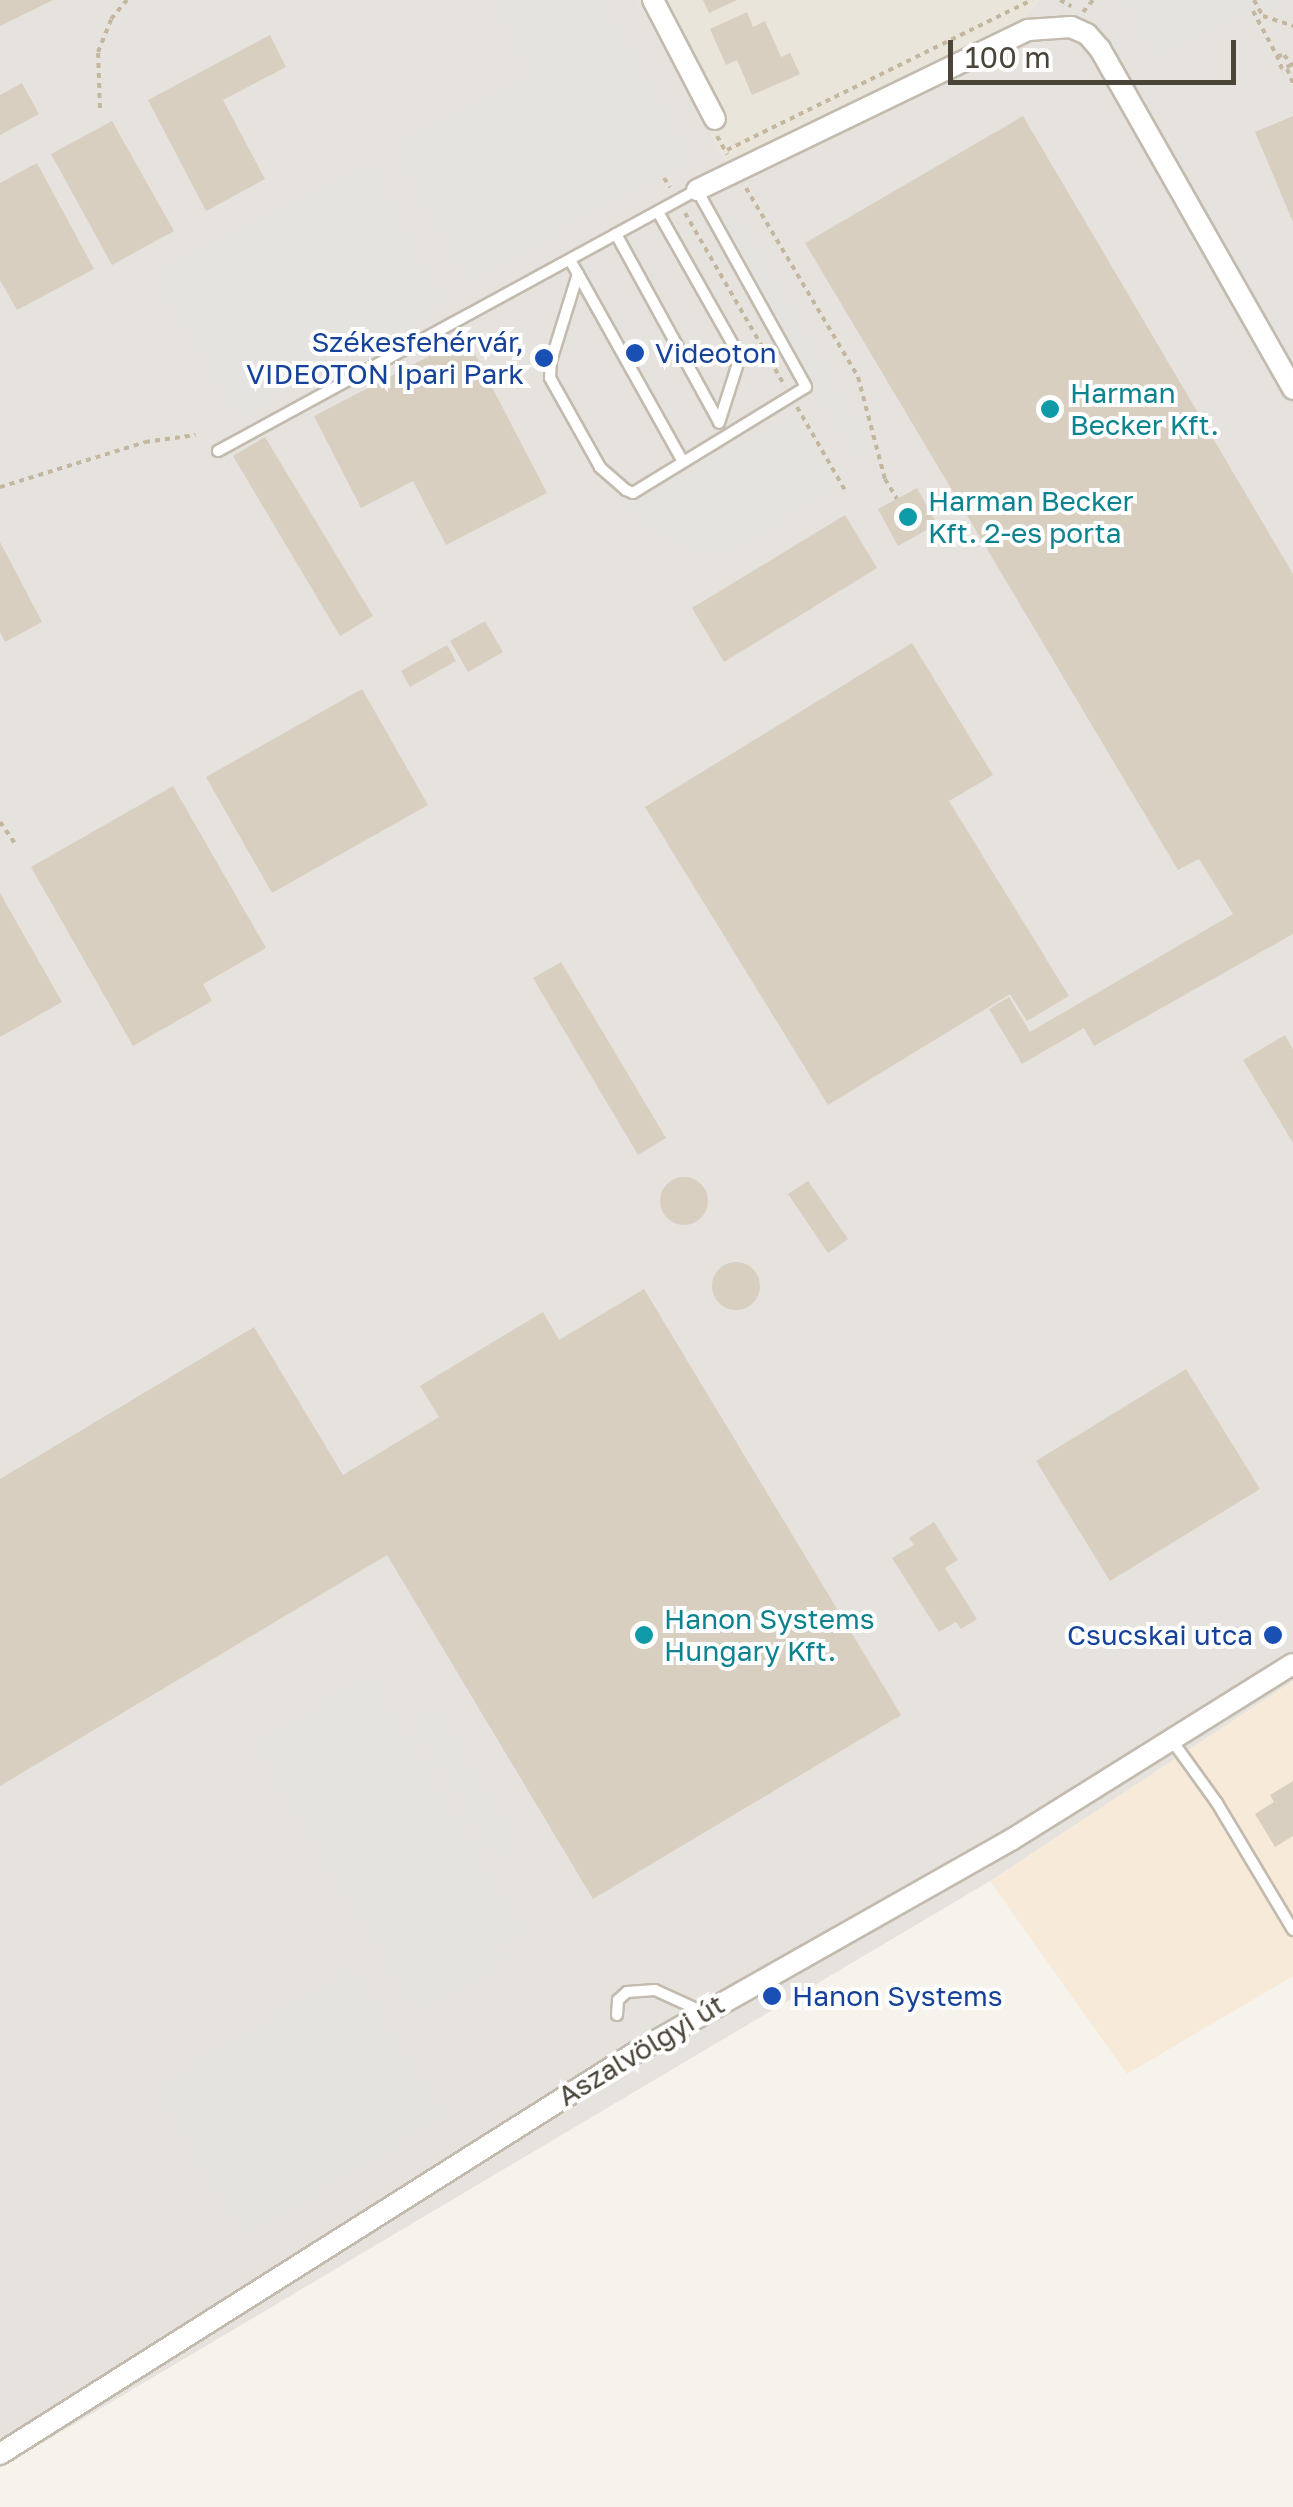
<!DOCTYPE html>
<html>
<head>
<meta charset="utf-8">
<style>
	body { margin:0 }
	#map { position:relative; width:1293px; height:2507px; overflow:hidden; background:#f6f3ec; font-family:"Golos Text",sans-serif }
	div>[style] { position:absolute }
	.residential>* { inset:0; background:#eae5da }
	.commercial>* { inset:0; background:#f7ead8 }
	.industrial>* { inset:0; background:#e6e2dd }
	.parking>* { inset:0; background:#e5e3e0 }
	.building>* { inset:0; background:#d8cfc1 }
	.round { border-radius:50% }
	.path>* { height:4px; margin-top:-2px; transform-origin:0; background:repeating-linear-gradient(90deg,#c4b79f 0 5px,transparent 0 10px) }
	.roads { filter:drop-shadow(2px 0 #c2bbae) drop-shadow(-2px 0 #c2bbae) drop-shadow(0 2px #c2bbae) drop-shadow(0 -2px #c2bbae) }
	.lane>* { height:10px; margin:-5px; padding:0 5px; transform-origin:5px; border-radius:5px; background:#fff }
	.street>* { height:20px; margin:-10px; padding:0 10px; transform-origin:10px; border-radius:10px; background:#fff }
	.dots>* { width:28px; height:28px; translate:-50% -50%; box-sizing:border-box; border:5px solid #fff; border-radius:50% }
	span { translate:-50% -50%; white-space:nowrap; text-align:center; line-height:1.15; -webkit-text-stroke:8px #fff; paint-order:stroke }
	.transit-label { font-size:28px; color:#164399 }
	.right { translate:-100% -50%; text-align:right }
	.left { translate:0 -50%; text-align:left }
	.culture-label { font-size:28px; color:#0d838f }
	.street-label { font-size:28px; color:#4b4439 }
	.scale { position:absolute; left:948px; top:40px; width:288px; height:45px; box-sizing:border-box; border:5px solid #4b4439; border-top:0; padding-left:12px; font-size:30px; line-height:35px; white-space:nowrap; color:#4b4439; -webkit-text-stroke:8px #fff; paint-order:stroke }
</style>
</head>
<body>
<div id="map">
	<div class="residential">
		<div style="clip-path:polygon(638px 0,1039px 0,1016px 29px,729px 167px)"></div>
	</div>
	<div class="commercial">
		<div style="clip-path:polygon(1293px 1681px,1293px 1976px,1127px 2074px,990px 1881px)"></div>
	</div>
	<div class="industrial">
		<div style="clip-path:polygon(0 0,638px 0,729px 167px,1016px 29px,1039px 0,1293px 0,1293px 1681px,990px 1881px,0 2468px)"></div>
	</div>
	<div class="parking">
		<div style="clip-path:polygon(601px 0,689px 160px,469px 280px,395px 146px,533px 71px,495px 1px)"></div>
		<div style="clip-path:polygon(1130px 0,1279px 0,1153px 54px)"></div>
		<div style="clip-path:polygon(368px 162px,444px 304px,241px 415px,153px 270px)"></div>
		<div style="clip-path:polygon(733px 212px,875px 455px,862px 463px,720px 220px)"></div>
		<div style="clip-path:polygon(793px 414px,835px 489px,715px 557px,636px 516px,630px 506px)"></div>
		<div style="clip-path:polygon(368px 1677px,523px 1932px,496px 1948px,504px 1962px,419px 2013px,256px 1744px)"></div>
		<div style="clip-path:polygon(435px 1709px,518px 1849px,499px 1860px,414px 1721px)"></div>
		<div style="clip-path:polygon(352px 1969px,442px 2116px,247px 2235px,156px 2088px)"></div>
	</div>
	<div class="building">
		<div style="clip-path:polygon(0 0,53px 0,0 26px)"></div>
		<div style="clip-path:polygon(703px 0,737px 0,709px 13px)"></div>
		<div style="clip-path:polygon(747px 12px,753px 27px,765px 21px,781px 57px,790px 53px,800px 74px,752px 95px,737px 60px,726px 65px,710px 29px)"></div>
		<div style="clip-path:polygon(270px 35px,286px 67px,223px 100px,265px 179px,206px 211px,148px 100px)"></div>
		<div style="clip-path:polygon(22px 83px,39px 114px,0 135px,0 95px)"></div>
		<div style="clip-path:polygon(1023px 116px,1293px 574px,1293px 934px,1094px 1046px,1084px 1028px,1022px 1064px,989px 1009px,1009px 997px,1030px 1032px,1233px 914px,1199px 859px,1178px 870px,805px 243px)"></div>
		<div style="clip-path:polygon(1293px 116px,1293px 222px,1255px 132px)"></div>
		<div style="clip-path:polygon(112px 121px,174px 231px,112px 265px,51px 154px)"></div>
		<div style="clip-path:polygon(37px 163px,94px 269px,17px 310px,0 280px,0 183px)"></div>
		<div style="clip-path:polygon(466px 337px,547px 493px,446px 545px,413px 481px,361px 508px,314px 416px)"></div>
		<div style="clip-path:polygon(265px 437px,373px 616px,340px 636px,233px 456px)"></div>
		<div style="clip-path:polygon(917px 488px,937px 524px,898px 546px,878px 509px)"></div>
		<div style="clip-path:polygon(845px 515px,877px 568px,724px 662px,692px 608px)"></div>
		<div style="clip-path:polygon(0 542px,42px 622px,5px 642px,0 632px)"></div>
		<div style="clip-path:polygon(485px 621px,503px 652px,468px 672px,450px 641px)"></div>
		<div style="clip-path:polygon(912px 643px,993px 775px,949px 801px,1069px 996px,1027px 1021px,1010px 994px,828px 1105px,645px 807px)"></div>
		<div style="clip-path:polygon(447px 645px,456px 661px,410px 687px,401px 671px)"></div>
		<div style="clip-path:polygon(362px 689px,428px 805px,272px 893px,206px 777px)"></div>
		<div style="clip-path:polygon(173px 786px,266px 948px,203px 984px,212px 1001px,133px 1046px,31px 867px)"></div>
		<div style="clip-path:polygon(0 893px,62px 1002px,0 1037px)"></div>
		<div style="clip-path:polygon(561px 962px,666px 1138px,638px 1155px,533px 978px)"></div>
		<div style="clip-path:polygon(1285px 1035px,1293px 1049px,1293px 1143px,1243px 1060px)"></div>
		<div class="round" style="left:660px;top:1177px;width:48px;height:48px"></div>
		<div style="clip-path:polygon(808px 1181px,848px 1239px,828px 1253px,788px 1194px)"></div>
		<div class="round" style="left:712px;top:1262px;width:48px;height:48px"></div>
		<div style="clip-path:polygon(644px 1289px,901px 1715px,593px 1899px,387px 1555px,0 1786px,0 1479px,254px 1327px,343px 1475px,439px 1417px,420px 1386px,543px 1312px,559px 1340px)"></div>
		<div style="clip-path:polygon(1186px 1369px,1260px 1489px,1110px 1581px,1036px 1461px)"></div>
		<div style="clip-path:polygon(934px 1522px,958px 1560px,945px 1568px,977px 1619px,961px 1629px,956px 1622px,939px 1632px,892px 1558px,914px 1545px,909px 1538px)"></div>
		<div style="clip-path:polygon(1293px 1781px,1293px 1836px,1275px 1847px,1255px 1814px,1274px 1802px,1270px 1795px)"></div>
	</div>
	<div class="path">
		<div style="left:1060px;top:0;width:13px;rotate:29deg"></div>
		<div style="left:1254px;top:0;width:18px;rotate:61deg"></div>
		<div style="left:1263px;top:16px;width:32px;rotate:18deg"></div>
		<div style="left:1253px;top:11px;width:51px;rotate:61.9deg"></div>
		<div style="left:1083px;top:12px;width:16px;rotate:-50deg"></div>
		<div style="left:1291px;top:65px;width:10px;rotate:156deg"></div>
		<div style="left:1282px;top:69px;width:14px;rotate:-111deg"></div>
		<div style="left:1277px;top:56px;width:7px;rotate:-8deg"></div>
		<div style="left:1284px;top:55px;width:14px;rotate:51deg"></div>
		<div style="left:1287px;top:69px;width:15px;rotate:67deg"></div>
		<div style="left:100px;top:108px;width:56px;rotate:-92deg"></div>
		<div style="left:98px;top:52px;width:35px;rotate:-68deg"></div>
		<div style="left:111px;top:19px;width:25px;rotate:-50deg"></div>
		<div style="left:717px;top:136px;width:21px;rotate:61deg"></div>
		<div style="left:727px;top:150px;width:340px;rotate:-26.2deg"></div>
		<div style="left:664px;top:178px;width:11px;rotate:56deg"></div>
		<div style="left:746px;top:188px;width:220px;rotate:59.3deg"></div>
		<div style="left:858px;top:377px;width:106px;rotate:75.2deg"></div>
		<div style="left:885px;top:479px;width:23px;rotate:59deg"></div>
		<div style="left:685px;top:213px;width:200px;rotate:60deg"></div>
		<div style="left:797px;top:407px;width:96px;rotate:60deg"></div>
		<div style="left:0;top:487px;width:152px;rotate:-17.2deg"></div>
		<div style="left:145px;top:442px;width:51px;rotate:-7.8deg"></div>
		<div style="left:0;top:822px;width:29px;rotate:55deg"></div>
	</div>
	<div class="roads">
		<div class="lane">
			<div style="left:658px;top:212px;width:167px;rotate:60.5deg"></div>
			<div style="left:740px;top:357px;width:69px;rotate:107.7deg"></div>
			<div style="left:616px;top:234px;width:214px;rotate:61.3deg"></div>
			<div style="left:578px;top:274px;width:215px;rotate:60.8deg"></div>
			<div style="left:218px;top:451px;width:545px;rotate:-28.59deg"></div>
			<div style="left:697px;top:190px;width:225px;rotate:61deg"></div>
			<div style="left:806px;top:387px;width:203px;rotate:148.5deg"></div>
			<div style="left:633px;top:493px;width:8px;rotate:-157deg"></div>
			<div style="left:626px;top:490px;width:35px;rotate:-139deg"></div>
			<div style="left:600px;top:467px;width:102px;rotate:-119.3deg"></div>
			<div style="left:550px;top:378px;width:17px;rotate:-87deg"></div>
			<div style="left:551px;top:361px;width:91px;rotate:-72.8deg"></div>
			<div style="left:578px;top:274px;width:16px;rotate:-120deg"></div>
			<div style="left:1173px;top:1742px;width:75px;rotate:54.2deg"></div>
			<div style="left:1217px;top:1803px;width:148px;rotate:59.1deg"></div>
			<div style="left:617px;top:2015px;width:15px;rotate:-86deg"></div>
			<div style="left:618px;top:2000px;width:12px;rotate:-42deg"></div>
			<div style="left:627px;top:1992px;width:28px;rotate:-4deg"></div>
			<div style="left:655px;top:1990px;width:53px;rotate:24.6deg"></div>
		</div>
		<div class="street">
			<div style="left:653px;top:0;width:134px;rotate:62.5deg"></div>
			<div style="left:697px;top:190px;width:368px;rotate:-25.8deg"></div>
			<div style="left:1028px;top:30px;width:43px;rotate:-4deg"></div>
			<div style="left:1071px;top:27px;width:17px;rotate:24deg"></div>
			<div style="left:1087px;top:34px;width:20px;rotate:49deg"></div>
			<div style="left:1100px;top:49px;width:391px;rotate:60.4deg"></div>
			<div style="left:0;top:2454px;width:755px;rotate:-32.28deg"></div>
			<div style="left:638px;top:2051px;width:429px;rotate:-29.5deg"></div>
			<div style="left:1011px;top:1840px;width:332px;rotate:-32deg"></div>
		</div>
	</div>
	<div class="dots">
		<div style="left:635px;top:353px;background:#1a4fb4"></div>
		<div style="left:544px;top:358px;background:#1a4fb4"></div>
		<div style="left:1050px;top:409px;background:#0f9aa8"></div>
		<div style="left:908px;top:517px;background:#0f9aa8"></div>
		<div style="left:644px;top:1635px;background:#0f9aa8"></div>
		<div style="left:1273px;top:1635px;background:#1a4fb4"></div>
		<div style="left:772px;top:1996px;background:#1a4fb4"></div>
	</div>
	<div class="transit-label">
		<span class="right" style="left:524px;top:358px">Székesfehérvár,<br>VIDEOTON Ipari Park</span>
		<span class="left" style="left:655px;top:353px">Videoton</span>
		<span class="right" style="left:1253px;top:1635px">Csucskai utca</span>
		<span class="left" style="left:792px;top:1996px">Hanon Systems</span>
	</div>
	<div class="culture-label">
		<span class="left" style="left:1070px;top:409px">Harman<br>Becker Kft.</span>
		<span class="left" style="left:928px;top:517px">Harman Becker<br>Kft. 2-es porta</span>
		<span class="left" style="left:664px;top:1635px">Hanon Systems<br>Hungary Kft.</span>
	</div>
	<div class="street-label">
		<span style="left:641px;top:2050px;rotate:-31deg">Aszalvölgyi út</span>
	</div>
	<div class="scale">100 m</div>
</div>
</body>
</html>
